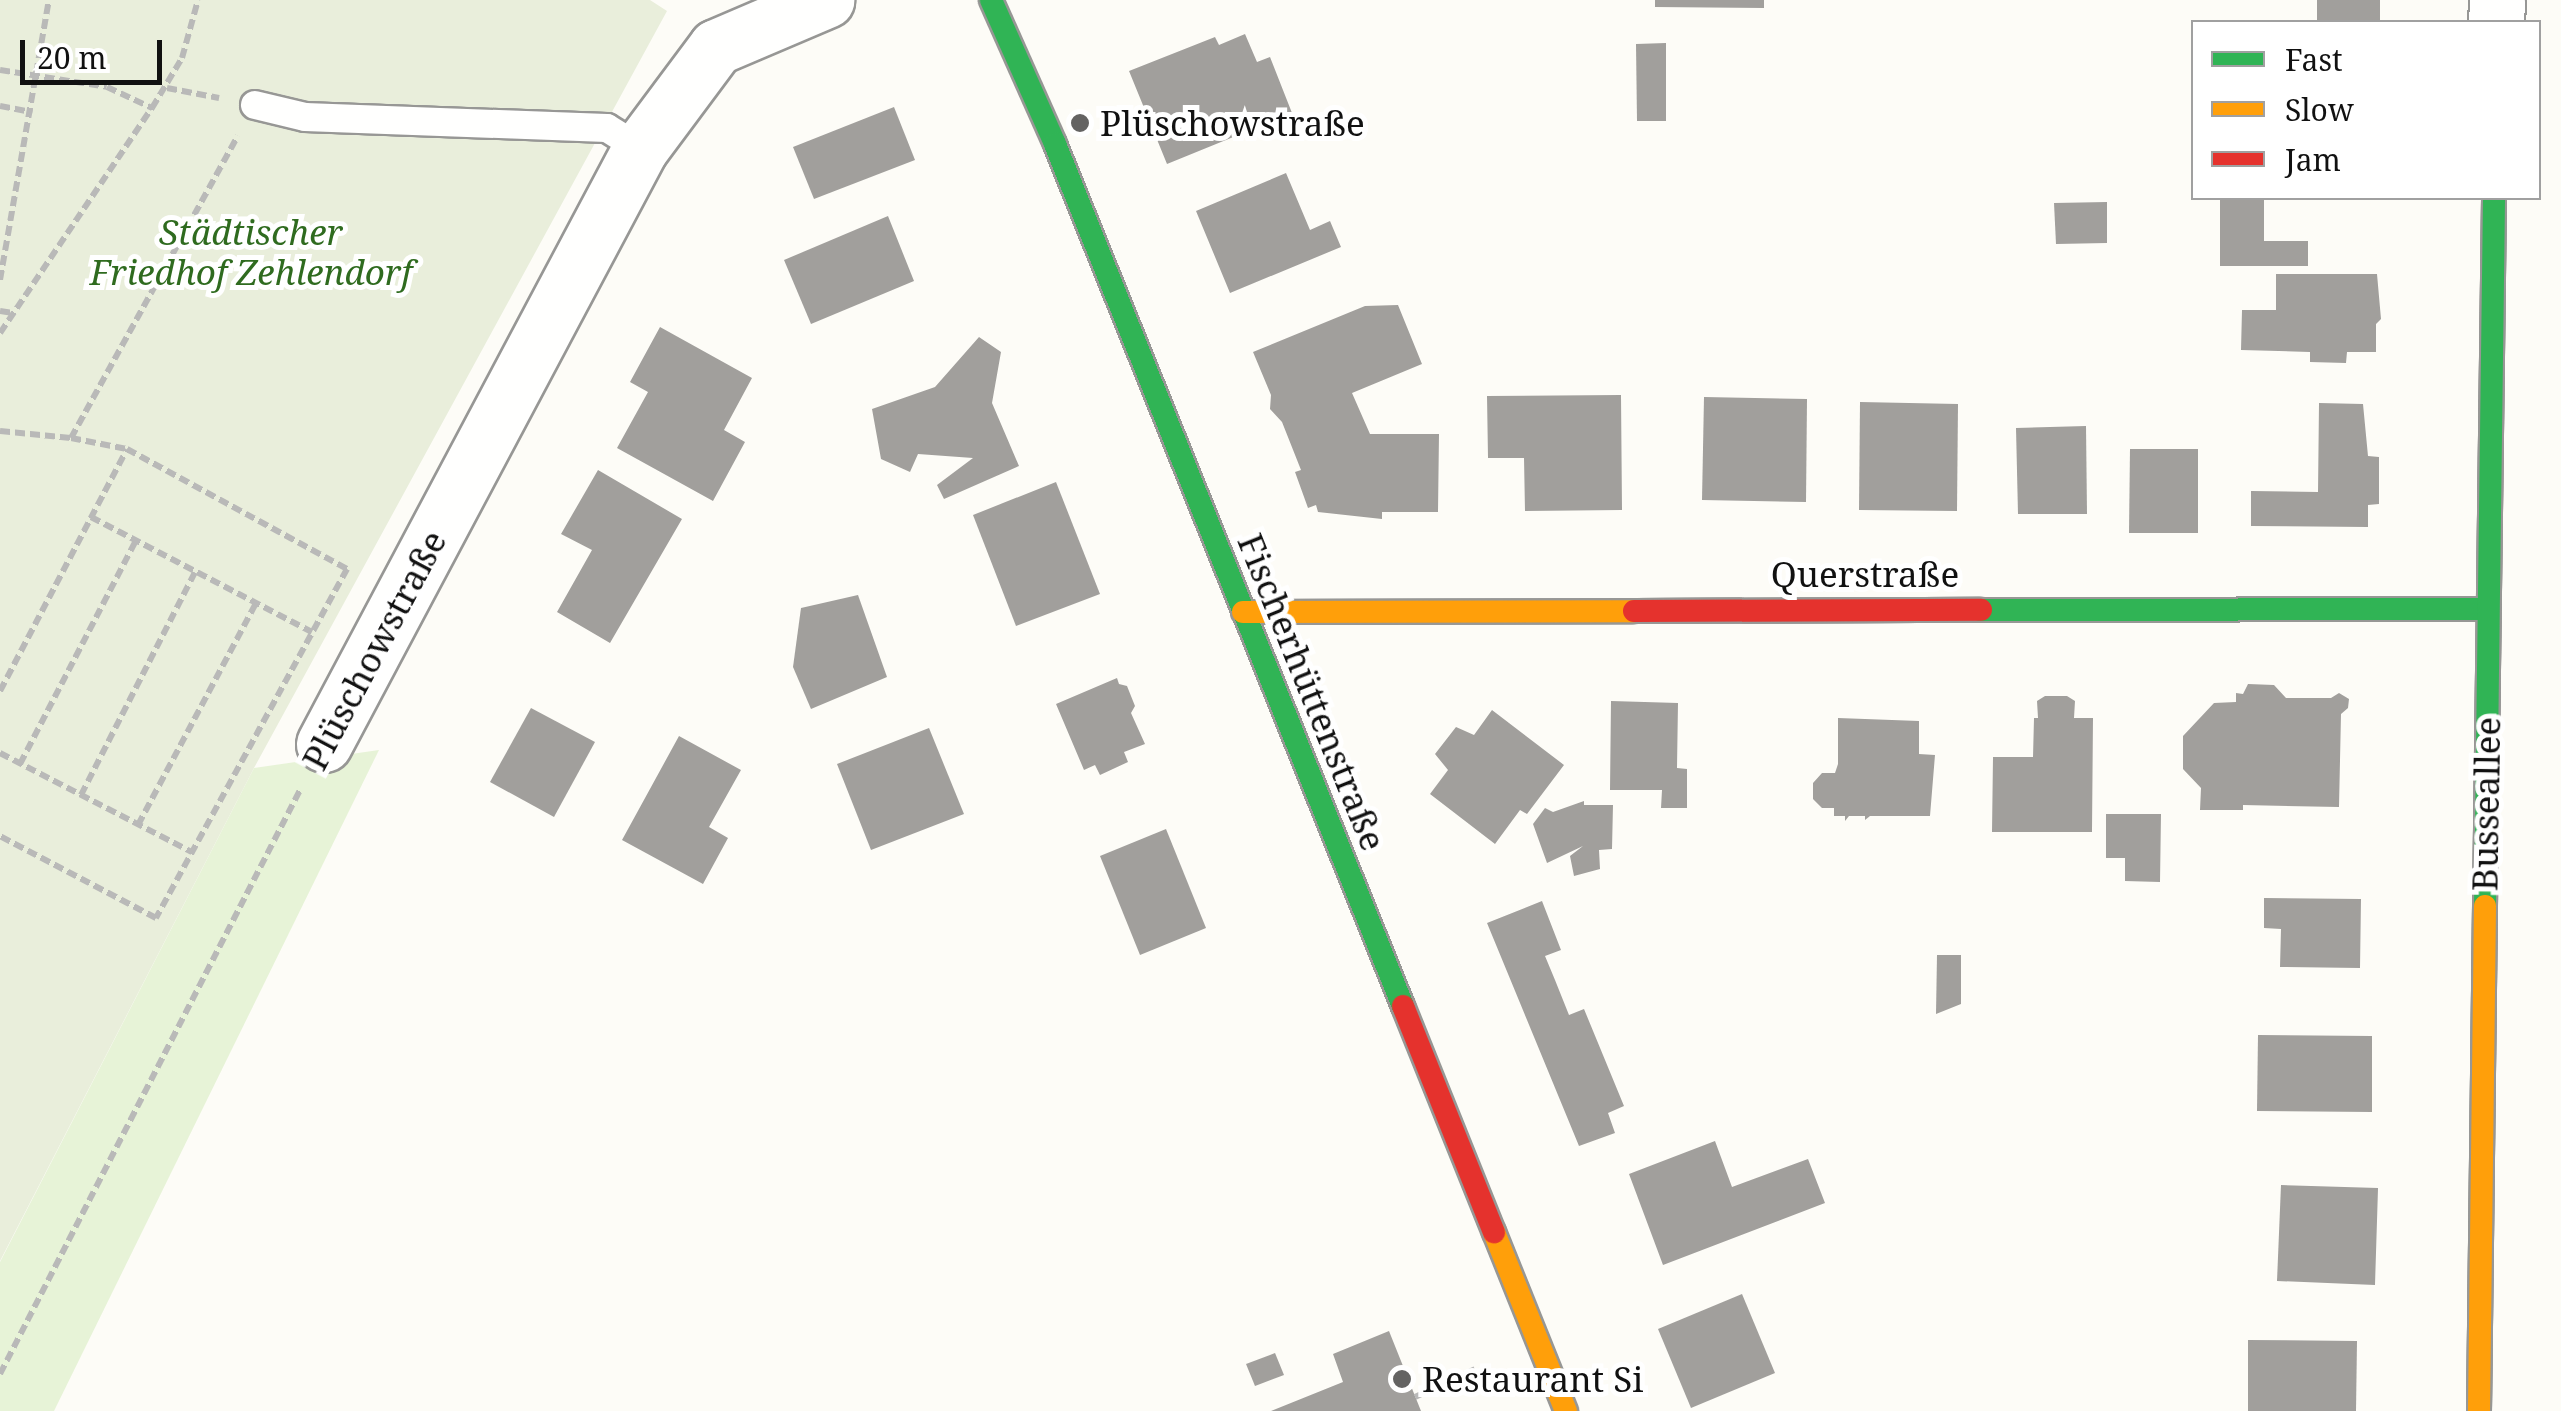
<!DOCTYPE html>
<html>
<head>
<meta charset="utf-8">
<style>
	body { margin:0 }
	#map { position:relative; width:2561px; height:1411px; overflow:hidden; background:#fdfcf7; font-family:"Noto Serif",serif }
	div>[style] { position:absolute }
	.green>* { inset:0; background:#e7f3d7 }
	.cemetery>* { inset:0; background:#e9eedb }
	.building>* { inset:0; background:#a19f9c }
	.path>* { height:6px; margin-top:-3px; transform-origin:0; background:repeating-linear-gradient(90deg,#b9b9b8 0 10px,transparent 0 15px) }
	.roads { filter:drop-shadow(2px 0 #979795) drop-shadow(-2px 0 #979795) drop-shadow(0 2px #979795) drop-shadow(0 -2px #979795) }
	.lane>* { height:28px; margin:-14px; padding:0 14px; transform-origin:14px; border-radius:14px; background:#fffffe }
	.street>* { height:55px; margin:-27.5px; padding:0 27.5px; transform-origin:27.5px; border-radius:27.5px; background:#fffffe }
	.fast>* { height:22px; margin:-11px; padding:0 11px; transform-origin:11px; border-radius:11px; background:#30b455 }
	.slow>* { height:22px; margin:-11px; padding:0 11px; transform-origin:11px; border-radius:11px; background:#ff9f0a }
	.jam>* { height:22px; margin:-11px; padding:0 11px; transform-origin:11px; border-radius:11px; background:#e5322d }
	.dots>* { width:28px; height:28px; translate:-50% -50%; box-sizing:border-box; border:5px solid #fff; border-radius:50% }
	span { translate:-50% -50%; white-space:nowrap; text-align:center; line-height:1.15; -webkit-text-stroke:10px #fff; paint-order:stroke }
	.poi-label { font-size:35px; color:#111 }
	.left { translate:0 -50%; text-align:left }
	.park-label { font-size:35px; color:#2f6b1f; font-style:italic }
	.street-label { font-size:35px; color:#111 }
	.legend { position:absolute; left:2191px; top:20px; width:350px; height:180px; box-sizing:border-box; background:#fff; border:2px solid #a0a0a0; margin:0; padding:12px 18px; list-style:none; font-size:30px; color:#111 }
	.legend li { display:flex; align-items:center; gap:20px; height:50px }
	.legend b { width:50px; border:2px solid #a0a0a0 }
	.scale { position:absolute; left:20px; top:40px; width:142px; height:45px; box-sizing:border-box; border:5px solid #111; border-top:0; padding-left:12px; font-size:30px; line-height:35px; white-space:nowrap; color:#111; -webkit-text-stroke:8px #fff; paint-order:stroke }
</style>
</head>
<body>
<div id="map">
	<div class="green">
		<div style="clip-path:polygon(379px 750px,54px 1411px,0 1411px,0 1262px,254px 768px)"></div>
	</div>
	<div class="cemetery">
		<div style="clip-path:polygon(0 0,650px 0,667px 11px,254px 768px,0 1261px)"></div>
	</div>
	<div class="building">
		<div style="clip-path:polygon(1655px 0,1764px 0,1764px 8px,1655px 7px)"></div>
		<div style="clip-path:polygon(2317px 0,2380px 0,2380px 22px,2317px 22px)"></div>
		<div style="clip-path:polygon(1245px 34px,1257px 62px,1270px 57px,1292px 113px,1167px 164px,1129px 71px,1215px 37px,1219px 45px)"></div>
		<div style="clip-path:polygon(1666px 43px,1666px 121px,1637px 121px,1636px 44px)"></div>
		<div style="clip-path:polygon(894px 107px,915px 160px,814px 199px,793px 147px)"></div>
		<div style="clip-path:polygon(1286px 173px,1310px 230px,1330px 221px,1341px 247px,1230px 293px,1196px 211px)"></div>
		<div style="clip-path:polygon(2220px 198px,2264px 198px,2264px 241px,2308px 241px,2308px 266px,2220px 266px)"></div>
		<div style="clip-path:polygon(2107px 202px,2107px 243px,2056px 244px,2054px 203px)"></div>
		<div style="clip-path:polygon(888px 216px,914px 281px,811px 324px,784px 260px)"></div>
		<div style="clip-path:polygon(2276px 274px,2377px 274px,2381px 319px,2376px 324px,2376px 352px,2347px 352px,2346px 363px,2310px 362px,2310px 352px,2241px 350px,2242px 310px,2276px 310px)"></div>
		<div style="clip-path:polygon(1398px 305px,1422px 364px,1352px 393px,1370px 434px,1439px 434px,1438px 512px,1382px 512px,1382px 519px,1318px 512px,1316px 505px,1308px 508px,1295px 472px,1301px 470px,1282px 422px,1270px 409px,1271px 395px,1253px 352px,1365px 306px)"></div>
		<div style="clip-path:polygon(660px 327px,752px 378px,724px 430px,745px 442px,713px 501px,617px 448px,648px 392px,630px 382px)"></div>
		<div style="clip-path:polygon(979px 337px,1001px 352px,992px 403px,1019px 466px,944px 499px,937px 485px,973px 458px,918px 454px,910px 472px,881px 459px,872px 409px,935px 387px)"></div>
		<div style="clip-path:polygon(1621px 395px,1622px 510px,1525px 511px,1524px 458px,1488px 458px,1487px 396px)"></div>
		<div style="clip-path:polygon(1704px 397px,1807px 399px,1806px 502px,1702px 500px)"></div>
		<div style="clip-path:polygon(1860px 402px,1958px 404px,1957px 511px,1859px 510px)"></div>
		<div style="clip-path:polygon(2319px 403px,2363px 404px,2368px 456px,2379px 457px,2379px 504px,2368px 505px,2368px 527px,2251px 526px,2251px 491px,2318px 492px)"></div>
		<div style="clip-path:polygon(2086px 426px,2087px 514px,2018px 514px,2016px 428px)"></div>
		<div style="clip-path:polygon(2130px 449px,2198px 449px,2198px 533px,2129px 533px)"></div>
		<div style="clip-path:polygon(598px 470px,682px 519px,610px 643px,557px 612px,592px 550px,561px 534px)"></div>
		<div style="clip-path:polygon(1056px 482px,1100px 594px,1016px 626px,973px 515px)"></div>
		<div style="clip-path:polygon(858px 595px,887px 677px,811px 709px,793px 667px,801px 608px)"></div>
		<div style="clip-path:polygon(1117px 678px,1119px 684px,1127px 686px,1135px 706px,1131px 713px,1145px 744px,1124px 752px,1128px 762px,1100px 775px,1095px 765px,1084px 770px,1056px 704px)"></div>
		<div style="clip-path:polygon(2248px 684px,2274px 685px,2286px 698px,2331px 698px,2339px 693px,2349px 699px,2348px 708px,2341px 714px,2339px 807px,2243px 805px,2243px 810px,2200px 810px,2201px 788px,2183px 769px,2183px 736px,2214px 703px,2236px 702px,2236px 693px,2243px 694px)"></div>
		<div style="clip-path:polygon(2045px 696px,2067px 696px,2075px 701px,2074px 718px,2093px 718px,2092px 832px,1992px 832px,1993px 757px,2033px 757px,2034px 718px,2038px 718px,2037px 701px)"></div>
		<div style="clip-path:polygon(1611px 701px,1678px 703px,1677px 768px,1687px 769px,1687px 808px,1661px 808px,1662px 790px,1610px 790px)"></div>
		<div style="clip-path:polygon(531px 708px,595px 742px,554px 817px,490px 782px)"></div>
		<div style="clip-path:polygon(1492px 710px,1564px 765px,1527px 814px,1520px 810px,1495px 844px,1430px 794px,1448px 770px,1435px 754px,1456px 727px,1474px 735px)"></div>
		<div style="clip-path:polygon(1838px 718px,1919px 721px,1919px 754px,1935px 755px,1930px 816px,1870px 816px,1865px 820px,1865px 816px,1849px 816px,1845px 821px,1845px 816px,1834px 816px,1834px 808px,1822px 808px,1813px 799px,1813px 783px,1822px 773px,1835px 773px,1838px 764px)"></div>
		<div style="clip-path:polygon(929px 728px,964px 814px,871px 850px,837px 764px)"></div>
		<div style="clip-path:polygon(679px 736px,741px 770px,709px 827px,728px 838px,703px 884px,622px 840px)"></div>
		<div style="clip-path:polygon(1584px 801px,1584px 805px,1613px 805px,1612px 849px,1599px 850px,1600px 869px,1574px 876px,1570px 856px,1583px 846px,1547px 863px,1533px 824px,1545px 808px,1553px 812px)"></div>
		<div style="clip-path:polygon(2106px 814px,2161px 814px,2160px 882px,2125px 881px,2125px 858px,2106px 858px)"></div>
		<div style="clip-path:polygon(1166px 829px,1206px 928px,1140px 955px,1100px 856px)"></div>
		<div style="clip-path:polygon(2264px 898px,2361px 899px,2360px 968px,2280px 967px,2281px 929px,2264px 928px)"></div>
		<div style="clip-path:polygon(1542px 901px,1561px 950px,1545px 956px,1555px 980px,1569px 1015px,1584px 1009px,1624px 1106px,1608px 1113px,1615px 1133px,1579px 1146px,1487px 923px)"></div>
		<div style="clip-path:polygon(1937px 955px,1961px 955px,1961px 1004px,1936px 1014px)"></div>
		<div style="clip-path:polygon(2258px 1035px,2372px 1036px,2372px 1112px,2257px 1111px)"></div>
		<div style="clip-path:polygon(1715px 1141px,1732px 1187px,1808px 1159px,1825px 1203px,1663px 1265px,1629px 1174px)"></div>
		<div style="clip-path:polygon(2281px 1185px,2378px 1188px,2375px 1285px,2277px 1281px)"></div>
		<div style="clip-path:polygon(1742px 1294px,1775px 1373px,1691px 1408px,1658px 1329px)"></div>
		<div style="clip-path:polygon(1389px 1331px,1421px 1411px,1271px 1411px,1343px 1382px,1333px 1354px)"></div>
		<div style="clip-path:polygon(2248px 1340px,2357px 1341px,2356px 1411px,2248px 1411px)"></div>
		<div style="clip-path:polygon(1275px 1353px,1284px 1375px,1255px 1386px,1246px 1364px)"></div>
	</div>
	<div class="path">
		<div style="left:0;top:70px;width:108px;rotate:9deg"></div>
		<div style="left:107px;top:87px;width:50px;rotate:25deg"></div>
		<div style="left:152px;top:108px;width:58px;rotate:-59deg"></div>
		<div style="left:182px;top:58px;width:60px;rotate:-74.6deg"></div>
		<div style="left:167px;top:88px;width:53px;rotate:10.9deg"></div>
		<div style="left:0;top:106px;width:33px;rotate:11deg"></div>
		<div style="left:0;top:280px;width:284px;rotate:-80.1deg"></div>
		<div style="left:0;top:311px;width:13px;rotate:9deg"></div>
		<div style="left:0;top:333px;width:272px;rotate:-56deg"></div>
		<div style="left:0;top:431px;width:71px;rotate:5.6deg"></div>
		<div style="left:71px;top:438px;width:345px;rotate:-61.1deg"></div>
		<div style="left:71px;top:438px;width:57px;rotate:11.1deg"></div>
		<div style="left:91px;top:517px;width:249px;rotate:27.5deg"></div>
		<div style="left:0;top:691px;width:273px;rotate:-62.3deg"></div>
		<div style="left:127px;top:449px;width:251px;rotate:28.6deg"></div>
		<div style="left:347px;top:569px;width:398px;rotate:118.7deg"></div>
		<div style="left:156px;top:918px;width:176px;rotate:-152.3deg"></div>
		<div style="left:0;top:753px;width:216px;rotate:27.3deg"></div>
		<div style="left:20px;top:764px;width:252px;rotate:-62.6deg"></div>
		<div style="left:81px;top:795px;width:250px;rotate:-62.9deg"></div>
		<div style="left:138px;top:825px;width:251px;rotate:-62deg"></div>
		<div style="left:0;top:1374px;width:659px;rotate:-62.81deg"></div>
		<div style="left:1415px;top:1397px;width:66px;rotate:-25deg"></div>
	</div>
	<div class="roads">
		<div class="lane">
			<div style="left:255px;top:105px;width:51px;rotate:13.5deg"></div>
			<div style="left:305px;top:117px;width:302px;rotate:2.1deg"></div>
			<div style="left:607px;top:128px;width:39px;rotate:32deg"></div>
		</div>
		<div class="street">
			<div style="left:2496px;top:22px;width:22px;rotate:-87deg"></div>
			<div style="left:324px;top:744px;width:674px;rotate:-62.03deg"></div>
			<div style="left:640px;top:149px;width:127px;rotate:-53.3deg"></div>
			<div style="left:716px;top:47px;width:120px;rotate:-23.1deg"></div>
		</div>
		<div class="fast">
			<div style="left:991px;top:0;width:158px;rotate:66deg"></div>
			<div style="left:1055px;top:144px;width:930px;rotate:68.02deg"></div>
			<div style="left:1981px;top:610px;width:507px;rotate:-0.11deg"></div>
			<div style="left:2485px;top:906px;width:708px;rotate:-89.27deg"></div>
		</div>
		<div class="slow">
			<div style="left:1243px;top:612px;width:391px;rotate:-0.1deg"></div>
			<div style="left:1494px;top:1232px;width:193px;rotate:68.1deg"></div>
			<div style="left:2479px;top:1411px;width:505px;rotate:-89.32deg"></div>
		</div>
		<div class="jam">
			<div style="left:1634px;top:611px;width:347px;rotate:-0.2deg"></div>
			<div style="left:1403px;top:1006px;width:244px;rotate:68.1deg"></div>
		</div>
	</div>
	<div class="dots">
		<div style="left:1080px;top:123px;background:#646362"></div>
		<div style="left:1402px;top:1379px;background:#646362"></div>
	</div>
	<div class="poi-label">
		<span class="left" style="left:1100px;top:123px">Plüschowstraße</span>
		<span class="left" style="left:1422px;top:1379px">Restaurant Si</span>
	</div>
	<div class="park-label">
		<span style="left:251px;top:252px">Städtischer<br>Friedhof Zehlendorf</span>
	</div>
	<div class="street-label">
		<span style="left:1865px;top:574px">Querstraße</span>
		<span style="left:374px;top:650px;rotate:-62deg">Plüschowstraße</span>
		<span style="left:1312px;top:692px;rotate:68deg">Fischerhüttenstraße</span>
		<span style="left:2486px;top:804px;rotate:-89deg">Busseallee</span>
	</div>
	<ul class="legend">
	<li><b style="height:12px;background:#30b455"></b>Fast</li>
	<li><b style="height:12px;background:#ff9f0a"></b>Slow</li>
	<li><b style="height:12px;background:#e5322d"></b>Jam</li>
	</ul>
	<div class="scale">20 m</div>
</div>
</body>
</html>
